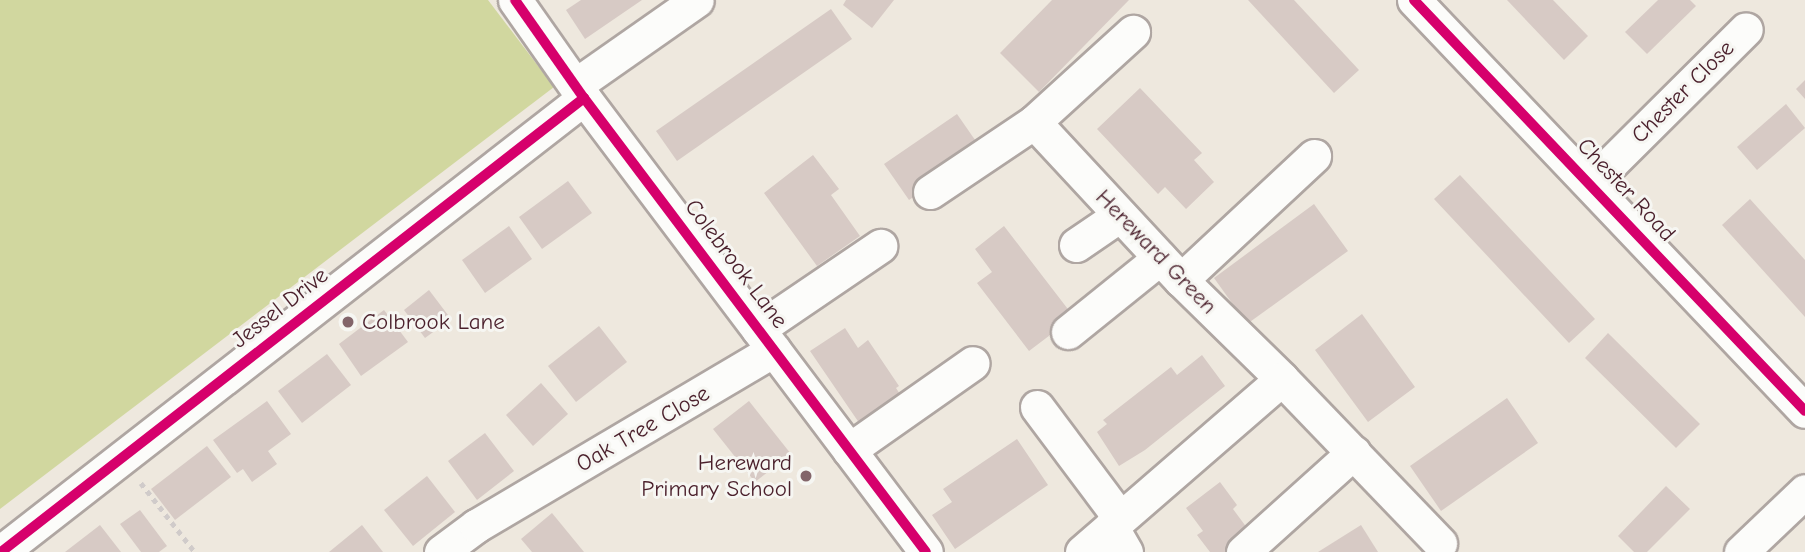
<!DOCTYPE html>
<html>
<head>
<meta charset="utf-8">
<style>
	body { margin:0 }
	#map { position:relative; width:1805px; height:552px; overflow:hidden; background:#eee8de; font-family:"Comic Neue",sans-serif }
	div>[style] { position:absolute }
	.green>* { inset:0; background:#d1d79f }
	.building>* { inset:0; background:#d7cac5 }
	.path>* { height:4.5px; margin-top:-2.25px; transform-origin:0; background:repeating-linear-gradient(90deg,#d0cbca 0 5px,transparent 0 10px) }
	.roads { filter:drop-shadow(2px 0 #afa6a2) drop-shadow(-2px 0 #afa6a2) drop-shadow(0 2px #afa6a2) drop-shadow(0 -2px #afa6a2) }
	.minor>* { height:33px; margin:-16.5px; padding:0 16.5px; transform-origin:16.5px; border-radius:16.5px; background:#fcfcfa }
	.cycleway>* { height:10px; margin:-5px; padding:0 5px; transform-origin:5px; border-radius:5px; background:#d6006c }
	.dots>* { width:19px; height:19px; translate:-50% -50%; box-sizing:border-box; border:4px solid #f6f6f2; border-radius:50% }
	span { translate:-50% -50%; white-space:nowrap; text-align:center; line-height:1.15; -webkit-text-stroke:6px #f6f6f2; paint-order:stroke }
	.street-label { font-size:23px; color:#4a1f2b }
	.poi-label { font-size:23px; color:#4a1f2b }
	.left { translate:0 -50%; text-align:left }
	.right { translate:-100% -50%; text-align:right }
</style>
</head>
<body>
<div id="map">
	<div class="green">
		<div style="clip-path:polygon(0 0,488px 0,554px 87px,0 509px)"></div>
	</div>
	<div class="building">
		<div style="clip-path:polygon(581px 0,642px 0,585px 39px,566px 10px)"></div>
		<div style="clip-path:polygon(846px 0,894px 0,872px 28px,843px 5px)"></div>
		<div style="clip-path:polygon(1052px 0,1129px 0,1039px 92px,1000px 53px)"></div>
		<div style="clip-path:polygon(1248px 0,1294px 0,1359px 70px,1334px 93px)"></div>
		<div style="clip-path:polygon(1507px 0,1553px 0,1588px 36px,1564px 60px)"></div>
		<div style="clip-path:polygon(1658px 0,1690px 0,1696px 6px,1647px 54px,1625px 32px)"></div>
		<div style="clip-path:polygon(831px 9px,852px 39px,677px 161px,656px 131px)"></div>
		<div style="clip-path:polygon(1805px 80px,1805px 99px,1796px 89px)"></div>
		<div style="clip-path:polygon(1140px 88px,1202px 153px,1194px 160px,1214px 182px,1186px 209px,1165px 187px,1158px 194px,1097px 129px)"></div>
		<div style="clip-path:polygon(1786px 104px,1805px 128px,1757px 170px,1737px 147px)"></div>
		<div style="clip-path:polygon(957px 114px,982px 150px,909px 200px,884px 164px)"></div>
		<div style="clip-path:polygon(813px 155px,839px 189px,831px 195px,860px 236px,817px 266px,764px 193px)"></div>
		<div style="clip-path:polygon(1460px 175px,1595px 319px,1569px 343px,1434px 199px)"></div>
		<div style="clip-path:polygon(568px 181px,592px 213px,542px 249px,519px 217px)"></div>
		<div style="clip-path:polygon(1750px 199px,1805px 260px,1805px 317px,1722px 225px)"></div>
		<div style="clip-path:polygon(1314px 204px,1348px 251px,1247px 324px,1214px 278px)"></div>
		<div style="clip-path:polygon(509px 226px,532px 259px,485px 293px,462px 260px)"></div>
		<div style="clip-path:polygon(1004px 226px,1074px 317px,1029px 351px,977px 283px,992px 272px,975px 249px)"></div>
		<div style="clip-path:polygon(429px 290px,451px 319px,425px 338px,404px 310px)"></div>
		<div style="clip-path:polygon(384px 310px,408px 342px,361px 376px,339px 344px)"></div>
		<div style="clip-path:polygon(1362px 314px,1415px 387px,1368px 422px,1315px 350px)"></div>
		<div style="clip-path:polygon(599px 326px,627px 362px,576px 402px,548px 366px)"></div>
		<div style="clip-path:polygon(845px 328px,858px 348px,868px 340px,899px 386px,896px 388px,907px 405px,866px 433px,810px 351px)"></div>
		<div style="clip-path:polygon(1608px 333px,1700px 424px,1676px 448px,1585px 358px)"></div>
		<div style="clip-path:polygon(327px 354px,351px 385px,302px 423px,278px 391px)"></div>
		<div style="clip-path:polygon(1202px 355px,1225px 386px,1145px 450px,1119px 466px,1097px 432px,1107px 424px,1103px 420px,1171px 367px,1177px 375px)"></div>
		<div style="clip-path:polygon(541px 383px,568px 414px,533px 446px,506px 415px)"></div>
		<div style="clip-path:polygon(1507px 398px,1538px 443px,1441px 511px,1410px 466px)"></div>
		<div style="clip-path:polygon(267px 401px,291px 434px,268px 451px,277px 464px,252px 482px,243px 469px,237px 473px,213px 440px)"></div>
		<div style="clip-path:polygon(749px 401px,791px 454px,755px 482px,713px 429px)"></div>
		<div style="clip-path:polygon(485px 433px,514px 471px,477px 500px,448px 461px)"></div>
		<div style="clip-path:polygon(1017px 439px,1048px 485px,955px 549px,932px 515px,952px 502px,943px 489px)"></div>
		<div style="clip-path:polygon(207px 446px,231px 477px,175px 520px,151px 489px)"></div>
		<div style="clip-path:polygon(427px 476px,455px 512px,413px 546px,384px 510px)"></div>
		<div style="clip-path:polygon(1220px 482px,1237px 505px,1233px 509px,1253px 536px,1232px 552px,1210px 552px,1197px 535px,1203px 531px,1186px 508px)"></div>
		<div style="clip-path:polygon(1666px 486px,1690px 509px,1647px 552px,1634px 552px,1618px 536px)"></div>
		<div style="clip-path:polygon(140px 510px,167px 546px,159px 552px,141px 552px,120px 524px)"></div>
		<div style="clip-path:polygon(552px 513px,584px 552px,532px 552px,521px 539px)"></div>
		<div style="clip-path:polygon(100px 525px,121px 552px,65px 552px)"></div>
		<div style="clip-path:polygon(362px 525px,383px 552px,329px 552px)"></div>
		<div style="clip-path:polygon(1361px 525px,1378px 552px,1318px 552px)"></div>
	</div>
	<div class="path">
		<div style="left:141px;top:483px;width:88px;rotate:52deg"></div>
	</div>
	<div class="roads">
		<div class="minor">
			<div style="left:515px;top:0;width:120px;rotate:54.9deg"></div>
			<div style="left:584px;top:98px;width:568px;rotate:53.01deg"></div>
			<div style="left:1414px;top:0;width:567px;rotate:46.43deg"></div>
			<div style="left:577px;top:84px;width:146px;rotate:-35deg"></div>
			<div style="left:1034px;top:122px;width:216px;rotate:47.1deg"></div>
			<div style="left:1181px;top:280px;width:141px;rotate:44.4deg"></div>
			<div style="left:1282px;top:379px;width:228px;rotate:46.1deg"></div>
			<div style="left:1591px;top:183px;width:218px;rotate:-44.8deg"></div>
			<div style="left:930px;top:192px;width:125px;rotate:-33.9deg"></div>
			<div style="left:1034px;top:122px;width:134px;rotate:-42.3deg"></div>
			<div style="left:1076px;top:245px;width:53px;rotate:-34.3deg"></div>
			<div style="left:1181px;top:280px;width:182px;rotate:-43deg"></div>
			<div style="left:758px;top:329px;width:148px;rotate:-34.2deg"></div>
			<div style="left:1068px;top:332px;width:118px;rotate:-38.8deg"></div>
			<div style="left:1037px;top:407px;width:139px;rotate:53.2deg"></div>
			<div style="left:849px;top:450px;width:151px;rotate:-35.1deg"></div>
			<div style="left:1111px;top:526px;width:30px;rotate:60deg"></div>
			<div style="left:1px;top:552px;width:739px;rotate:-37.91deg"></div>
			<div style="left:441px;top:552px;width:44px;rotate:-36.6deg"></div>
			<div style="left:476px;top:526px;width:346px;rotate:-30.6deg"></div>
			<div style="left:1082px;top:552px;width:264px;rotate:-40.9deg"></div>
			<div style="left:1243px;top:552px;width:149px;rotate:-42deg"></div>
			<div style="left:1741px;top:552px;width:88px;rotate:-43.6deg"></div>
		</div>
	</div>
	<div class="cycleway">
		<div style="left:515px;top:0;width:120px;rotate:54.9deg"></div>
		<div style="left:584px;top:98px;width:568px;rotate:53.01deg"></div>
		<div style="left:1414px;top:0;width:567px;rotate:46.43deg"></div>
		<div style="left:1px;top:552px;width:739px;rotate:-37.91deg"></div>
	</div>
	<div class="dots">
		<div style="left:348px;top:322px;background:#83656a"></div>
		<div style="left:806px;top:476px;background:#83656a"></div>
	</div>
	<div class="street-label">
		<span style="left:1683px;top:92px;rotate:-45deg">Chester Close</span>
		<span style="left:1626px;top:190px;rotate:47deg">Chester Road</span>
		<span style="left:1156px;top:252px;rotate:46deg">Hereward Green</span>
		<span style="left:736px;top:264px;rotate:53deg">Colebrook Lane</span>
		<span style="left:280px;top:308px;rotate:-38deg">Jessel Drive</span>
		<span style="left:643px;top:429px;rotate:-30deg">Oak Tree Close</span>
	</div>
	<div class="poi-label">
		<span class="left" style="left:362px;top:322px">Colbrook Lane</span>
		<span class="right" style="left:792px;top:476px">Hereward<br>Primary School</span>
	</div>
</div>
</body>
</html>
